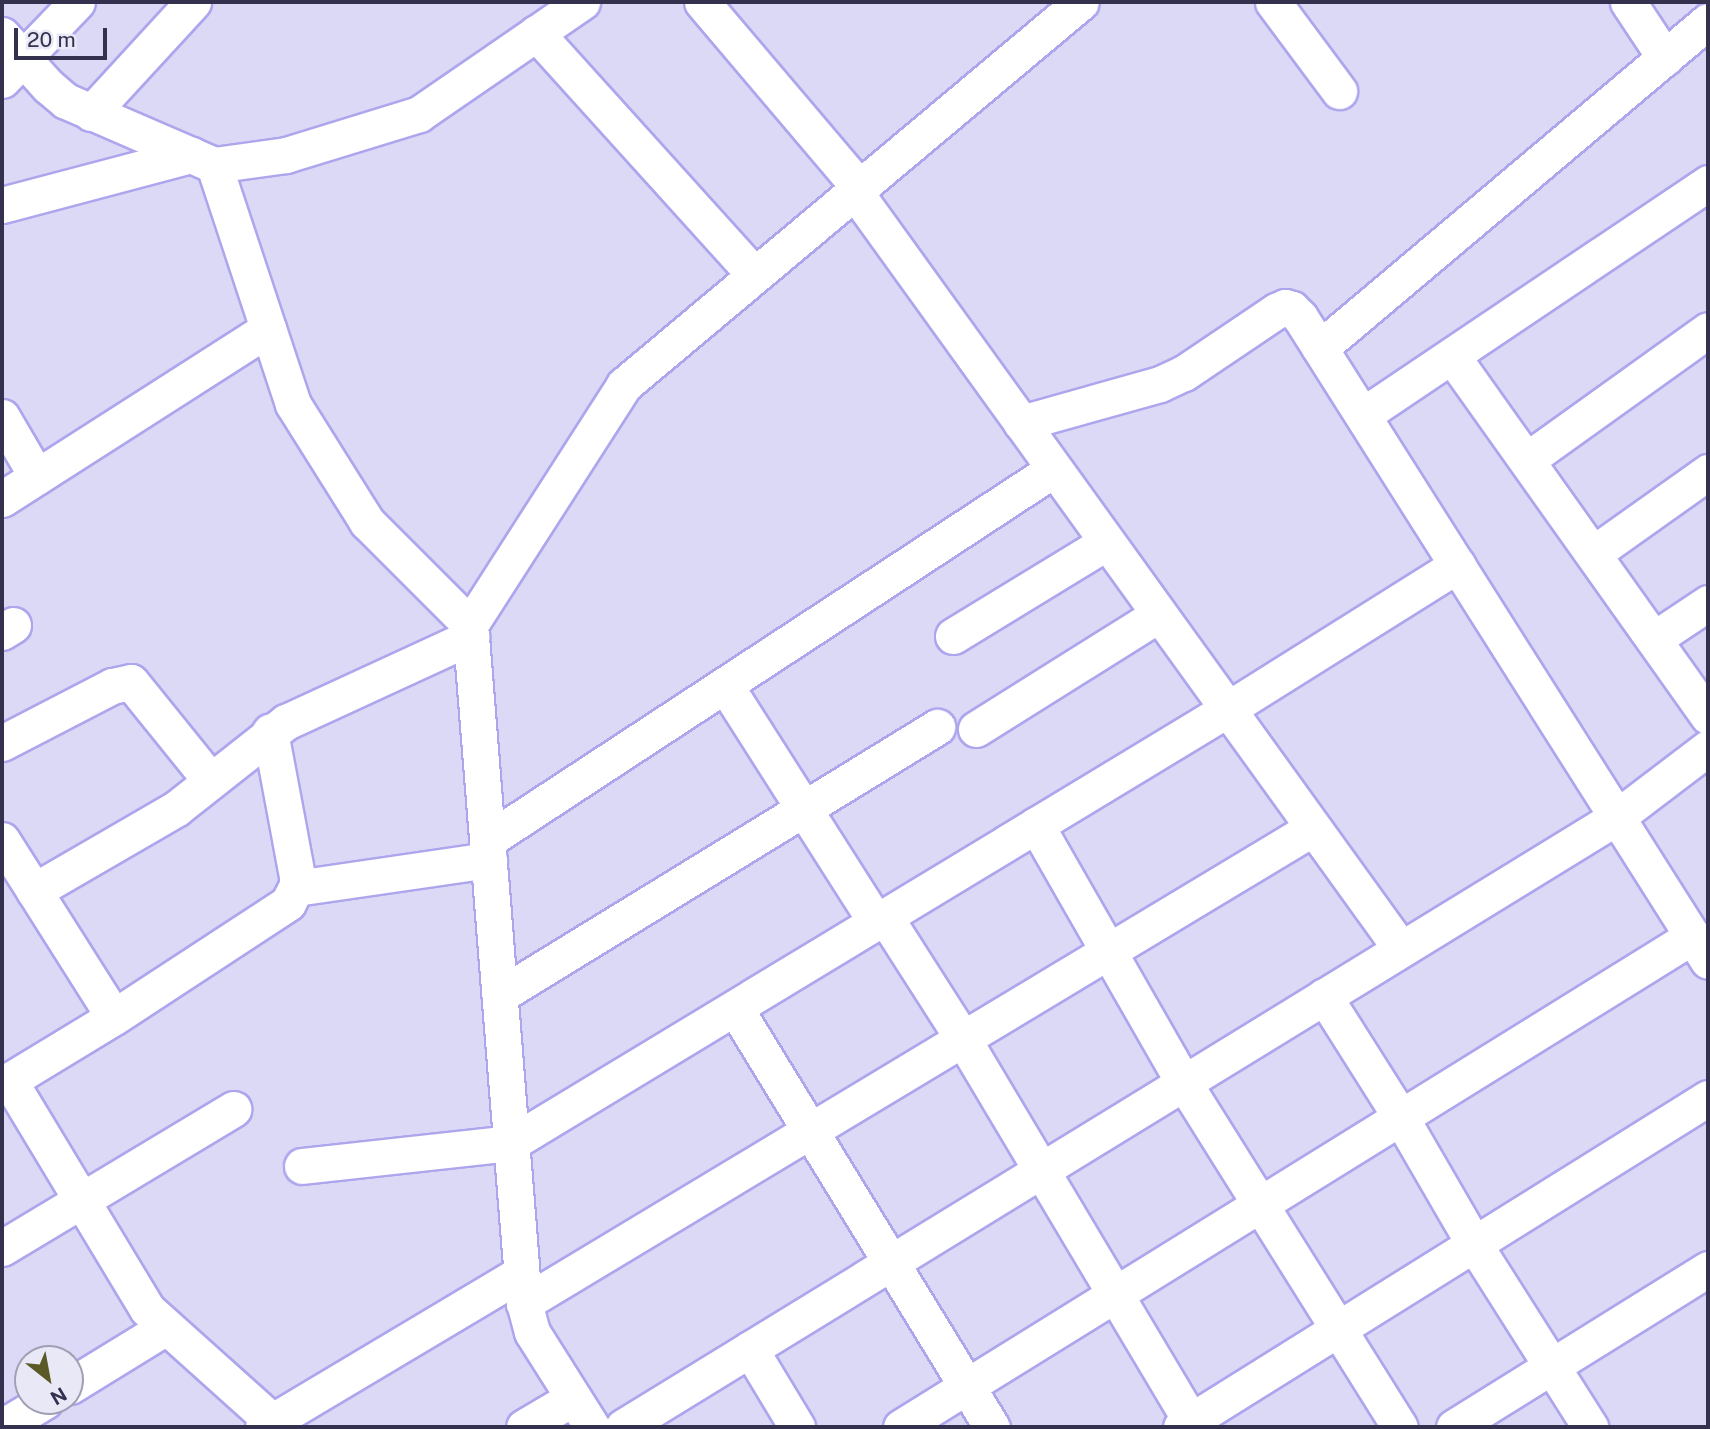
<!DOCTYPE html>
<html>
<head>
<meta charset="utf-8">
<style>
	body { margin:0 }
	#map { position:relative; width:1710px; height:1429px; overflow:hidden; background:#dbd9f6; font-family:"Public Sans",sans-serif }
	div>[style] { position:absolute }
	.roads { filter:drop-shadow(2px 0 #ada6ed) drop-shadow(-2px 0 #ada6ed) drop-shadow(0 2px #ada6ed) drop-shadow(0 -2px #ada6ed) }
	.street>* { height:35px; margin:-17.5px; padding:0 17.5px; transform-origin:17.5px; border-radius:17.5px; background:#fff }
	span { translate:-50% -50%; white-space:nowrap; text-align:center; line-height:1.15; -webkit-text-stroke:7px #e9e8f7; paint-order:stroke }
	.frame { position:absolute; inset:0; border:4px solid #34314e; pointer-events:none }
	.north { position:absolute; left:14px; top:1345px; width:70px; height:70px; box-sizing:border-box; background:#e9e8f7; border:2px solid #a19fb3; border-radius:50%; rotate:149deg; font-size:19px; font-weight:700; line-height:28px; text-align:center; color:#34314e }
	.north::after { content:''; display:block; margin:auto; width:24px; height:32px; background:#5b5a27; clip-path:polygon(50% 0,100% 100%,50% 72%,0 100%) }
	.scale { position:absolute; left:14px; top:28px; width:93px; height:32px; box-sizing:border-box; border:4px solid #34314e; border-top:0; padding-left:9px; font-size:21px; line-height:24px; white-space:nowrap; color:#34314e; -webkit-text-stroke:5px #e9e8f7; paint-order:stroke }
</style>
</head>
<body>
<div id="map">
	<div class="roads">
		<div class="street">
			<div style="left:702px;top:2px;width:244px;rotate:49.7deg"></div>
			<div style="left:1273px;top:2px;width:111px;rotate:53.4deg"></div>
			<div style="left:1628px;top:2px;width:67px;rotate:56.5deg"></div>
			<div style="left:536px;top:33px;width:326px;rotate:47.9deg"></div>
			<div style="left:2px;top:35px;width:69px;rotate:48deg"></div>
			<div style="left:48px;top:86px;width:23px;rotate:40deg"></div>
			<div style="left:66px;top:101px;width:161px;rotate:23.4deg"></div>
			<div style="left:2px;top:80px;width:108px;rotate:-46.1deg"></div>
			<div style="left:91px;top:113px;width:151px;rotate:-47.4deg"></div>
			<div style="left:855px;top:192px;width:933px;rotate:54.2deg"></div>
			<div style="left:2px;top:205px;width:196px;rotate:-14.8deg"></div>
			<div style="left:1320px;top:348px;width:507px;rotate:-40.12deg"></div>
			<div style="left:1452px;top:356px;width:442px;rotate:54.6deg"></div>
			<div style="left:1363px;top:415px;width:416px;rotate:-33.9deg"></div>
			<div style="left:2px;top:417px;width:69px;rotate:59.7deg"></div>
			<div style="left:1021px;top:423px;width:144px;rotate:-15.7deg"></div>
			<div style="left:1160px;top:384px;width:26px;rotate:-25deg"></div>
			<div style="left:1184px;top:373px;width:111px;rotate:-34deg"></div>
			<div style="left:1276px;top:311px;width:10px;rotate:-24deg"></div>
			<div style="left:1285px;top:307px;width:7px;rotate:16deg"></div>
			<div style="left:1292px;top:309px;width:11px;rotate:45deg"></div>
			<div style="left:1300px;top:317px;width:762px;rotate:57.64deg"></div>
			<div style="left:1528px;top:459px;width:221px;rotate:-35.6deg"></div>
			<div style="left:2px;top:499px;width:316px;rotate:-32.6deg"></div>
			<div style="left:1594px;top:553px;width:140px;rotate:-35.4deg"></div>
			<div style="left:470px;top:625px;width:146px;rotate:-135deg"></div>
			<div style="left:367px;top:522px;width:139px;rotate:-122.1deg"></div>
			<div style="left:293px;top:404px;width:252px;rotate:-108.3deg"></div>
			<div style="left:214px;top:165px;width:73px;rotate:-7.9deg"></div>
			<div style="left:286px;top:155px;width:139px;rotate:-17.1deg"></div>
			<div style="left:419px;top:114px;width:198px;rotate:-34.5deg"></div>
			<div style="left:2px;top:632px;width:13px;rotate:-32deg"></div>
			<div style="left:953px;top:636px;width:180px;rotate:-31.4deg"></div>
			<div style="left:1654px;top:639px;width:65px;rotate:-33.7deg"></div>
			<div style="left:725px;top:685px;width:281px;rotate:57.5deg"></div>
			<div style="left:976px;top:729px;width:216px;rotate:-32.1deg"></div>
			<div style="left:2px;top:743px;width:124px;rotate:-27.4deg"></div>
			<div style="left:112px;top:686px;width:19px;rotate:-12deg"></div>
			<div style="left:131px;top:682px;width:127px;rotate:51.1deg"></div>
			<div style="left:1036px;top:825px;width:297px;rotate:60.2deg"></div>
			<div style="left:1184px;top:1083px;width:406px;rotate:57.9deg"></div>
			<div style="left:2px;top:840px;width:209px;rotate:57.7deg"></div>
			<div style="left:488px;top:840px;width:677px;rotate:-33.24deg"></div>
			<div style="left:296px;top:888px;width:195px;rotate:-8.3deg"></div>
			<div style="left:34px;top:891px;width:165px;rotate:-30.1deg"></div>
			<div style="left:177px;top:808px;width:139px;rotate:-38.3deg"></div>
			<div style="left:286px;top:722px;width:204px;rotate:-24.7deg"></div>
			<div style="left:885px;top:917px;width:145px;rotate:57.4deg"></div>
			<div style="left:963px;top:1039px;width:452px;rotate:59.2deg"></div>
			<div style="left:500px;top:995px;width:513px;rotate:-31.52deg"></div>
			<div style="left:1324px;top:996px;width:144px;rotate:57.7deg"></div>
			<div style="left:1401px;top:1118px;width:146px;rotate:59.9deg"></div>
			<div style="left:1474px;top:1244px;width:217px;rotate:57.6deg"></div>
			<div style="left:735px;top:1008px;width:492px;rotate:58.5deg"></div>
			<div style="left:9px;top:1080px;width:267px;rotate:58.9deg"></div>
			<div style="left:147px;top:1309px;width:169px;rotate:41.9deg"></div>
			<div style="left:2px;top:1085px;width:131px;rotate:-31.3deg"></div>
			<div style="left:114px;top:1017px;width:208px;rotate:-33.2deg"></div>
			<div style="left:288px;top:903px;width:20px;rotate:-63deg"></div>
			<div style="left:297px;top:885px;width:9px;rotate:-90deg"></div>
			<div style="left:297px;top:876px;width:147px;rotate:-100.6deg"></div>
			<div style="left:302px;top:1166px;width:210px;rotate:-6.3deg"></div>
			<div style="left:511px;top:1143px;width:838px;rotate:-31.19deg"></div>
			<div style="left:1228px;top:709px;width:271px;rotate:-32.1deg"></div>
			<div style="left:2px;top:1248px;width:270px;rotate:-31deg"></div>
			<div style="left:524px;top:1303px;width:921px;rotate:-31.05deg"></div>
			<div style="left:750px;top:1349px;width:91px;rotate:58.9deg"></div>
			<div style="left:70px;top:1386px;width:113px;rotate:-31.6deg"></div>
			<div style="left:2px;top:1427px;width:50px;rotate:-31.2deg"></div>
			<div style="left:263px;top:1427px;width:300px;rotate:-30.8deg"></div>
			<div style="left:524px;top:1427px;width:57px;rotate:-30.6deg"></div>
			<div style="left:592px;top:1427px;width:112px;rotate:-122.3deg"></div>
			<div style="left:532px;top:1332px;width:30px;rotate:-105deg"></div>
			<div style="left:524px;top:1303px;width:680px;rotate:-94.55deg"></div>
			<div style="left:470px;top:625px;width:285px;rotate:-57.3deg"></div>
			<div style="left:624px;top:385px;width:596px;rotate:-39.97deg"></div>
			<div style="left:623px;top:1427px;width:1166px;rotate:-31.54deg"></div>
			<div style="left:1617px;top:817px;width:114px;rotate:-37.2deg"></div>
			<div style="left:901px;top:1427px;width:932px;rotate:-31.8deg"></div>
			<div style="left:1181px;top:1427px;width:621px;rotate:-31.98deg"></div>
			<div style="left:1454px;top:1427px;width:299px;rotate:-31.9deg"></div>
		</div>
	</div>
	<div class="frame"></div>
	<div class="north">N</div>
	<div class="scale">20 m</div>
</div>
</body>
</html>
